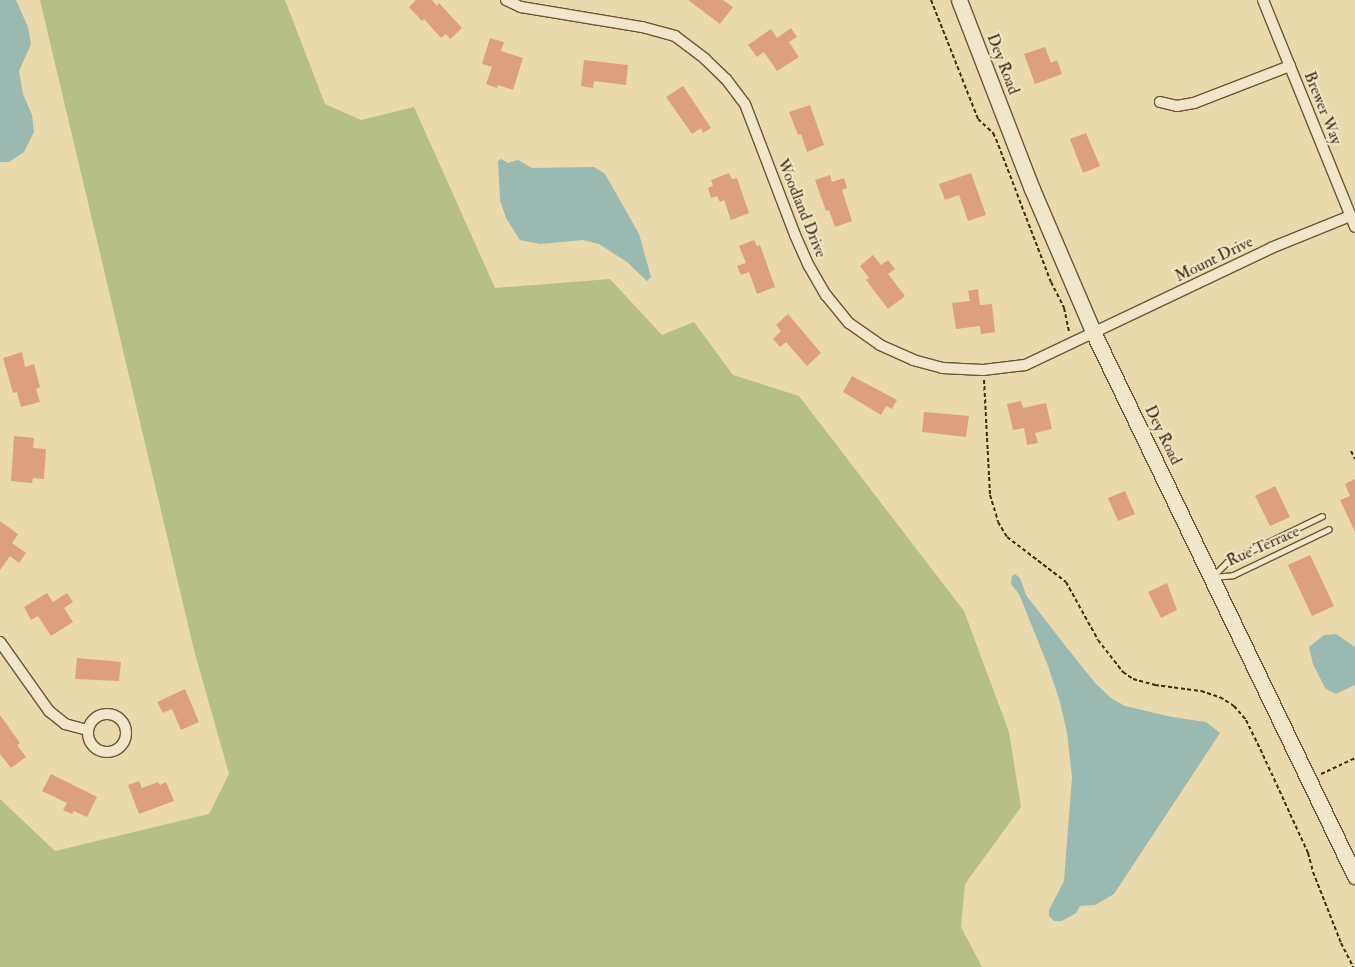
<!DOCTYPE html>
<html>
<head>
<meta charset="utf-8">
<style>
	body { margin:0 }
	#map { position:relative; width:1355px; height:967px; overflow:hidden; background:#ead9ac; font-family:"IM FELL Double Pica",serif }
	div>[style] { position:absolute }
	.green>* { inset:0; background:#b6bf89 }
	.water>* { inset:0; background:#99b9b1 }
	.building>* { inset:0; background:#de9f80 }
	.path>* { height:2px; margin-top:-1px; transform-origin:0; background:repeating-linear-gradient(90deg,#422910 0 4px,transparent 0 6.5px) }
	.roads { filter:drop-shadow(1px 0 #6c5537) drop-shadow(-1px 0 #6c5537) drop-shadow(0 1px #6c5537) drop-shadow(0 -1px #6c5537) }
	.lane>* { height:5px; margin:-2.5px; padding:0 2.5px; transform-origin:2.5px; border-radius:2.5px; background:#f1e6c9 }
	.street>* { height:10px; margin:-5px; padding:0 5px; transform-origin:5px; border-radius:5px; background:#f1e6c9 }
	.street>.ring { margin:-5px; padding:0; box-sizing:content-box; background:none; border:10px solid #f1e6c9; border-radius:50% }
	.secondary>* { height:15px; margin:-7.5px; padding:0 7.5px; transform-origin:7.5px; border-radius:7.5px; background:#f1e6c9 }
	span { translate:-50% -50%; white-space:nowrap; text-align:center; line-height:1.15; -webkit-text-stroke:4px #f1e6c9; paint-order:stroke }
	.street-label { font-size:16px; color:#422910 }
</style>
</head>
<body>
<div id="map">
	<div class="green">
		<div style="clip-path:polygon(40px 0,285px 0,325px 104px,361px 120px,414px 107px,495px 288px,610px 279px,662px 335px,694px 322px,733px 375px,799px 396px,964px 611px,1009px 732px,1021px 807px,965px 884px,961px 927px,982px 967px,0 967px,0 799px,55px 851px,209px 814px,229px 774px,194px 650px)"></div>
	</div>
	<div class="water">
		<div style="clip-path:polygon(0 0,16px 0,28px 27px,31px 44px,19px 71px,23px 94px,32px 115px,34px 132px,24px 152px,9px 162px,0 162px)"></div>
		<div style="clip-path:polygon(501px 159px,508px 163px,518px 160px,532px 168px,594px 167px,605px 174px,639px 234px,651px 277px,647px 281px,627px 262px,599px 244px,583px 240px,540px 244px,520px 240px,506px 218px,500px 200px,498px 161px)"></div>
		<div style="clip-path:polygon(1015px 574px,1020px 578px,1026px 595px,1067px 648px,1096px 684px,1111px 698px,1125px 706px,1172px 717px,1206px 722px,1220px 733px,1114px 894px,1095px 905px,1080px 906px,1076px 913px,1062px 921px,1054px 921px,1049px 916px,1049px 910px,1064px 881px,1072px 777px,1067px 733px,1060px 702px,1048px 666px,1019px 594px,1011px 584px,1012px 576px)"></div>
		<div style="clip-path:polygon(1336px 634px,1355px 647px,1355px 685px,1336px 694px,1326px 689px,1323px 684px,1313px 664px,1309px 647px,1324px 635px)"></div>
	</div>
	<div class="building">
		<div style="clip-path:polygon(416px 0,432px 0,437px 6px,439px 3px,462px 28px,450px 39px,446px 34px,441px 38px,424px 19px,422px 21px,409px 7px)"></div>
		<div style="clip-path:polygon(688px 0,723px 0,733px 7px,720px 24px)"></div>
		<div style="clip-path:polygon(791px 28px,797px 37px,789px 42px,799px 57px,777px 71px,764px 52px,757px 57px,748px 45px,771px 29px,777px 38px)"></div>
		<div style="clip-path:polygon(490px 38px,504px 42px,501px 51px,523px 58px,513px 90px,498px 85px,497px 88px,486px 84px,492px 67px,482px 64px)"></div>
		<div style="clip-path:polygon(1045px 47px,1051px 63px,1057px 60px,1062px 74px,1035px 84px,1024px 54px)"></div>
		<div style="clip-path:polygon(584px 60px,628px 65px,626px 85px,594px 81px,593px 88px,581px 86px)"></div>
		<div style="clip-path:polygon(683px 86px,711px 128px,703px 133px,701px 128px,692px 134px,666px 97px)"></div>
		<div style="clip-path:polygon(810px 105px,824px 145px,807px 152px,801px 134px,798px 135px,789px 112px)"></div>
		<div style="clip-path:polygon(1086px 133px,1100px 166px,1083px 173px,1070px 139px)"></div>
		<div style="clip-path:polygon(729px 173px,732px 179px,737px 178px,749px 213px,731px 220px,724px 200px,720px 202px,717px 196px,711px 198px,708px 188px,713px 186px,711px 180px)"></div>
		<div style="clip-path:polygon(971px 173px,986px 215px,968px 221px,959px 195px,945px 200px,939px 184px)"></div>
		<div style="clip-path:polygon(830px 175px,832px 182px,844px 178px,847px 188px,842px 190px,852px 221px,835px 227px,829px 210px,826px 211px,815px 180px)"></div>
		<div style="clip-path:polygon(754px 240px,757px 246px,760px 245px,775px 287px,757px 294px,749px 272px,741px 275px,737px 266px,746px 263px,739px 246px)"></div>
		<div style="clip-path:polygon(873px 255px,881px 265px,888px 260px,895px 269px,888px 274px,905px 296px,888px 309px,866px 280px,869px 278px,860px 266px)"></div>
		<div style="clip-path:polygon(978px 289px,980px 305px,992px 304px,995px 332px,981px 334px,980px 326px,956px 329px,952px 303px,970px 301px,968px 291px)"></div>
		<div style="clip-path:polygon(788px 314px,821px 353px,807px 366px,786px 342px,780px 347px,773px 339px,781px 331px,776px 325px)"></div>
		<div style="clip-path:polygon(22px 352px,25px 367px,34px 364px,40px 387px,36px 389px,40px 402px,21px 407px,17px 392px,13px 393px,3px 358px)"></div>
		<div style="clip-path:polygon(852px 376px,897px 400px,892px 409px,886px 406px,881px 415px,843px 392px)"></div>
		<div style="clip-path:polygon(1021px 401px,1023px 408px,1046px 403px,1052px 429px,1035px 433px,1038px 443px,1027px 445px,1024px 428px,1013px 430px,1007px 404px)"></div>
		<div style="clip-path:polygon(924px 412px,969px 416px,966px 437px,922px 432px)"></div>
		<div style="clip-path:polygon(14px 436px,34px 438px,33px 448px,46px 449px,44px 479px,33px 478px,32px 483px,11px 481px)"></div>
		<div style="clip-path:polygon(1355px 479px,1355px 532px,1340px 500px,1350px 496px,1345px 484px)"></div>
		<div style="clip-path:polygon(1275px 486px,1290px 517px,1270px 526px,1255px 496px)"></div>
		<div style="clip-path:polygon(1125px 491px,1135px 514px,1118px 521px,1108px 498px)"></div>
		<div style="clip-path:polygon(0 521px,18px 534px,12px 543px,26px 553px,19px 563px,10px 556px,0 570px)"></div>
		<div style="clip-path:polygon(1310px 555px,1334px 606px,1312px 616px,1288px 565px)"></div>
		<div style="clip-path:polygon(1167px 583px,1177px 610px,1161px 618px,1148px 592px)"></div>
		<div style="clip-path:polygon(47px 593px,53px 602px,67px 593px,73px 602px,64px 608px,73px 622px,51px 636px,38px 616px,31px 620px,24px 607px)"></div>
		<div style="clip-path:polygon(77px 658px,121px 662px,119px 681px,75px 679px)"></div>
		<div style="clip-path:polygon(185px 689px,199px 722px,181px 730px,172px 709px,163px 713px,157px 702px)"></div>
		<div style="clip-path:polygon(0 715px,20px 743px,17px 745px,26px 757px,11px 768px,0 754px)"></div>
		<div style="clip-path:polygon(51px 774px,97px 797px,87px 817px,74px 811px,72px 814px,63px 810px,67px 803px,42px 791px)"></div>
		<div style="clip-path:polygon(139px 781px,142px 788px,158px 782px,160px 785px,166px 782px,174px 801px,139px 814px,128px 785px)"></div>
	</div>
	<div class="path">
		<div style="left:931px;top:0;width:128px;rotate:68.4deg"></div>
		<div style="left:978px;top:119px;width:21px;rotate:43deg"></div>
		<div style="left:993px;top:133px;width:7px;rotate:63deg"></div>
		<div style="left:996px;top:139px;width:153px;rotate:69deg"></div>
		<div style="left:1051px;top:282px;width:29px;rotate:63deg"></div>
		<div style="left:1064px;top:308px;width:25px;rotate:78deg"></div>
		<div style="left:984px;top:380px;width:115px;rotate:87deg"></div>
		<div style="left:990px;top:495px;width:28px;rotate:73deg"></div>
		<div style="left:998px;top:522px;width:17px;rotate:59deg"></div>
		<div style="left:1007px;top:537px;width:74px;rotate:37.3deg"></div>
		<div style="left:1066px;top:582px;width:66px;rotate:61.1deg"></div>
		<div style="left:1098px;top:640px;width:41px;rotate:52deg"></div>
		<div style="left:1123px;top:672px;width:12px;rotate:35deg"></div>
		<div style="left:1133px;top:679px;width:23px;rotate:15deg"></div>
		<div style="left:1155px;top:685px;width:46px;rotate:7.4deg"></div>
		<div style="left:1201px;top:691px;width:20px;rotate:18deg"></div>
		<div style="left:1220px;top:697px;width:17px;rotate:33deg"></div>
		<div style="left:1234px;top:706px;width:18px;rotate:49deg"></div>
		<div style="left:1246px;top:720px;width:39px;rotate:64deg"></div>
		<div style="left:1263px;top:755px;width:108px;rotate:65.3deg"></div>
		<div style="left:1308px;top:853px;width:20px;rotate:75deg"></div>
		<div style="left:1313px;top:872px;width:76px;rotate:68.5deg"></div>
		<div style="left:1341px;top:943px;width:27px;rotate:63deg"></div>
		<div style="left:1351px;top:451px;width:9px;rotate:63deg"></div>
		<div style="left:1321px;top:774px;width:38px;rotate:-25deg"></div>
	</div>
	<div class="roads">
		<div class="lane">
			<div style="left:1322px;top:516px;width:106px;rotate:154.2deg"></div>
			<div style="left:1227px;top:562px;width:21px;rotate:135deg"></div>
			<div style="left:1212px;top:577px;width:21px;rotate:-5deg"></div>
			<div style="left:1233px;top:575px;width:106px;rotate:-25.6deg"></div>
		</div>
		<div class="street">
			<div style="left:506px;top:0;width:17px;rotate:25deg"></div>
			<div style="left:521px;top:7px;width:123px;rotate:9.4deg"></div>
			<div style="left:642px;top:27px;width:34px;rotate:15deg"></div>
			<div style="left:675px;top:36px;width:38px;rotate:37deg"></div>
			<div style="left:705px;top:59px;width:29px;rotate:44deg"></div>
			<div style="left:726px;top:79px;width:31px;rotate:53deg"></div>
			<div style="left:745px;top:104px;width:140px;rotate:69.1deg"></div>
			<div style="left:795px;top:235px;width:34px;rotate:66deg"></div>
			<div style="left:809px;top:266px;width:34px;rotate:60deg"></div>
			<div style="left:826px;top:295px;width:36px;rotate:51deg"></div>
			<div style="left:849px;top:323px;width:38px;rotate:35deg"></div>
			<div style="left:880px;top:345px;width:36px;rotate:24deg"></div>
			<div style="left:913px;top:360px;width:30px;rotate:15deg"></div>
			<div style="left:942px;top:368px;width:41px;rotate:2.8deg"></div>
			<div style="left:983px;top:370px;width:42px;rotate:-6.8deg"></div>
			<div style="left:1025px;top:365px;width:272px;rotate:-25.4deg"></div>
			<div style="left:1271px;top:248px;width:85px;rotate:-22.1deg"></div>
			<div style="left:1263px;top:0;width:245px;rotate:67.9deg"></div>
			<div style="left:1160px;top:102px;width:17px;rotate:13deg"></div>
			<div style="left:1177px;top:106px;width:17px;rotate:-10deg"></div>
			<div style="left:1194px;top:103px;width:103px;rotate:-21.1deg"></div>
			<div style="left:0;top:642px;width:85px;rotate:54.6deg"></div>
			<div style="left:49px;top:711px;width:21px;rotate:39deg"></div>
			<div style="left:65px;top:724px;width:24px;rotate:15deg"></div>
			<div class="ring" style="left:88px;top:714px;width:28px;height:28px"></div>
		</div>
		<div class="secondary">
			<div style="left:959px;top:0;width:203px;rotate:68.9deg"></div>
			<div style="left:1032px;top:189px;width:158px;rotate:66.8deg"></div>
			<div style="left:1094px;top:334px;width:602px;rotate:64.29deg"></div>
		</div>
	</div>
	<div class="street-label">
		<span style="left:1003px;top:64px;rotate:69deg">Dey Road</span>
		<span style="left:1323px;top:108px;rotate:68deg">Brewer Way</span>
		<span style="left:802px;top:208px;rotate:68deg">Woodland Drive</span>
		<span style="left:1214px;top:259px;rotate:-26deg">Mount Drive</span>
		<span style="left:1163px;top:435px;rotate:64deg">Dey Road</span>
		<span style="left:1263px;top:546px;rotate:-24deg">Rue Terrace</span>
	</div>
</div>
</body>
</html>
